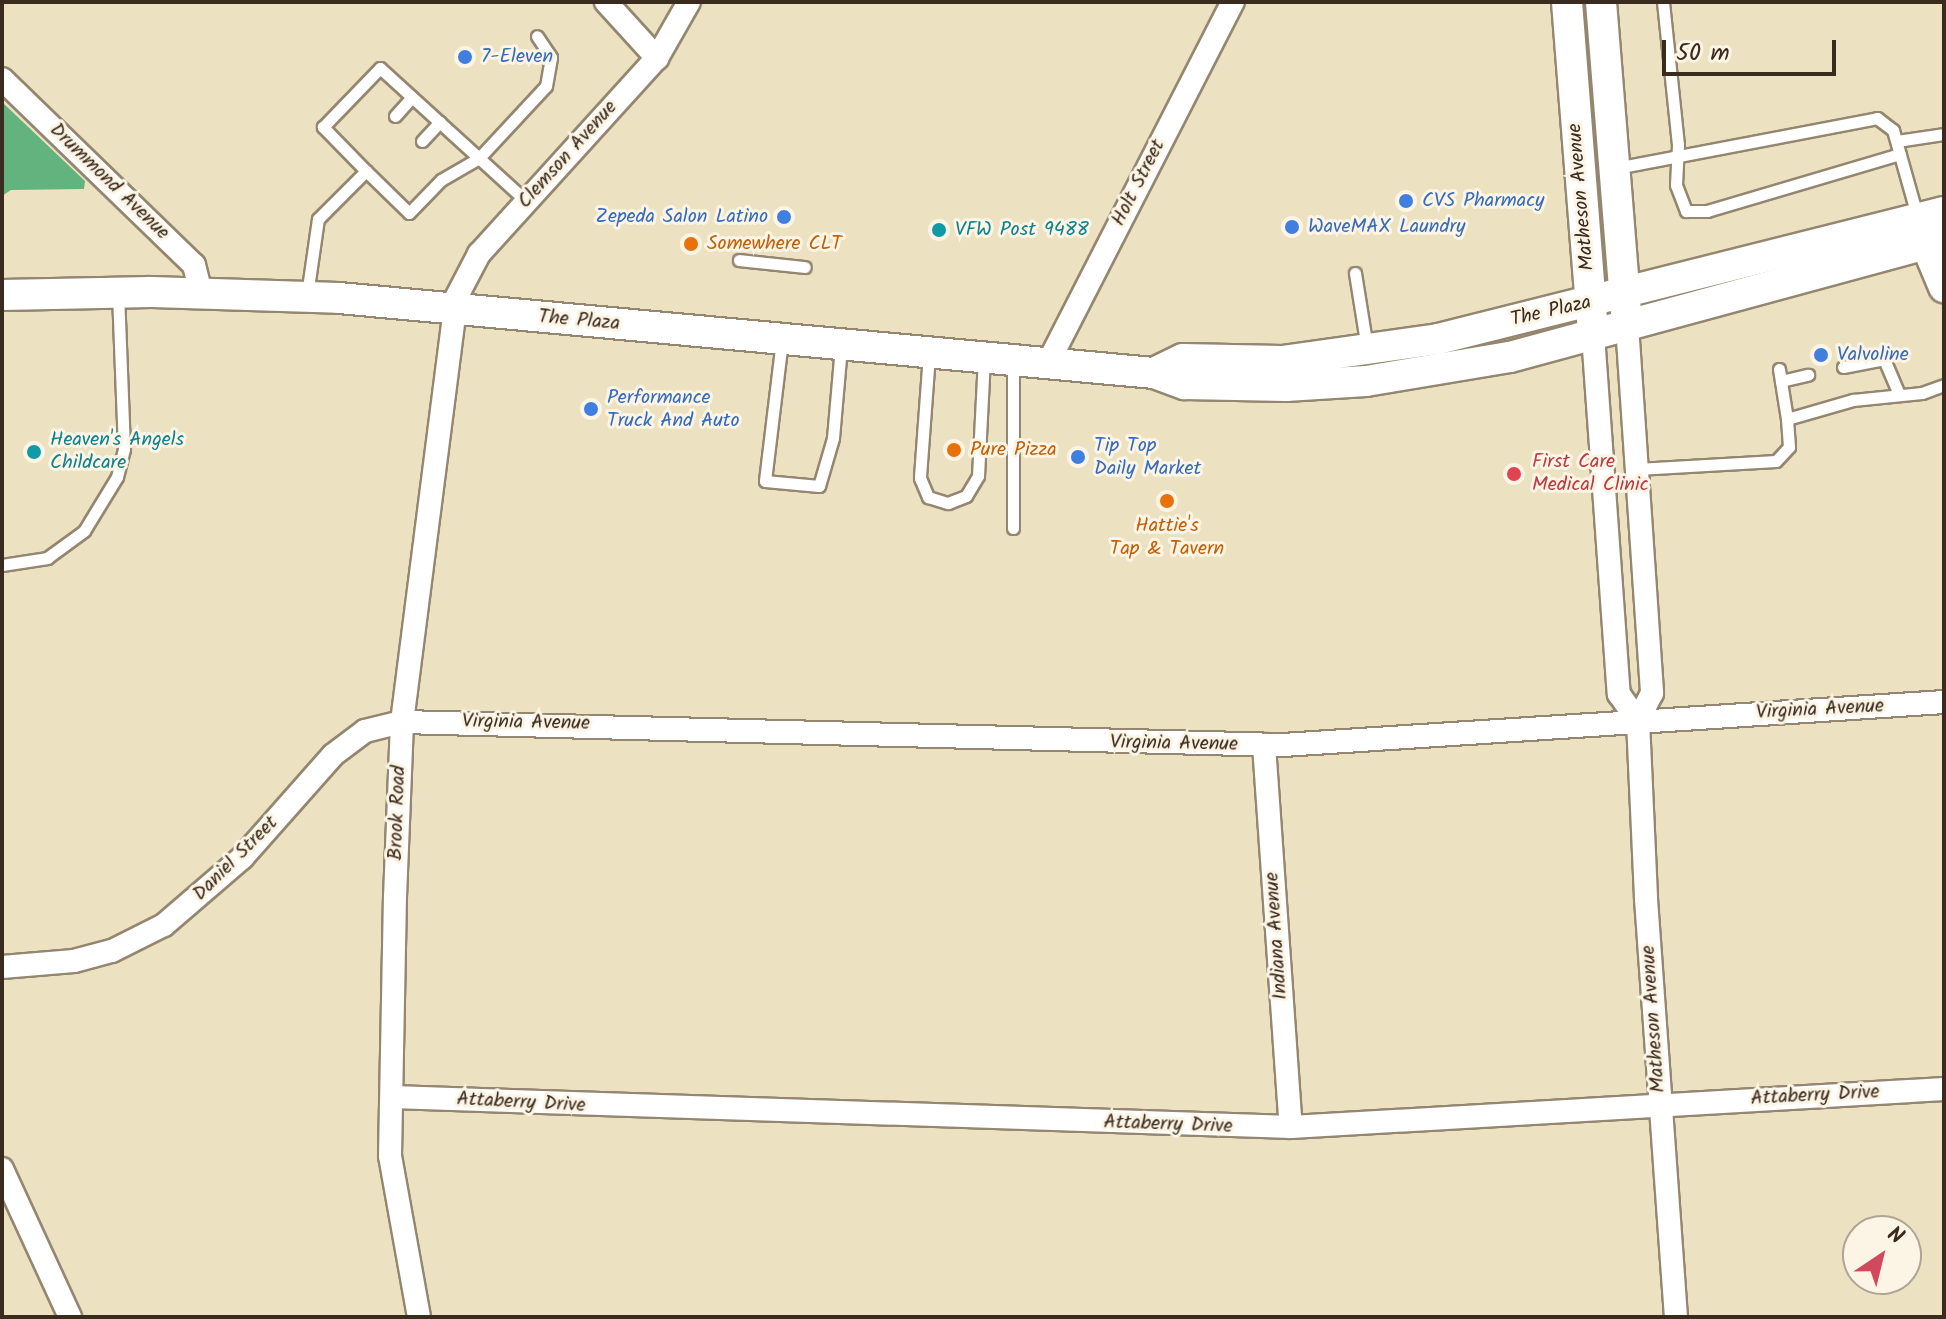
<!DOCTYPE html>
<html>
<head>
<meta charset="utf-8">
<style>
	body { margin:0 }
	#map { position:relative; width:1946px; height:1319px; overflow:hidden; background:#ece2c1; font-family:Kalam,sans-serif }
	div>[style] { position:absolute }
	.forest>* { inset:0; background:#63b37f }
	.roads { filter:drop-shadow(2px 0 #948670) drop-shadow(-2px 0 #948670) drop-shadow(0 2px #948670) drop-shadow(0 -2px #948670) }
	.lane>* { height:11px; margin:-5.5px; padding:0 5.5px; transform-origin:5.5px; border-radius:5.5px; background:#fff }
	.street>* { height:22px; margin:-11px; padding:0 11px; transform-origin:11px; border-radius:11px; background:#fff }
	.secondary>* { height:30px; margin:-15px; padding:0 15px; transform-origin:15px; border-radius:15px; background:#fff }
	.dots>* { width:22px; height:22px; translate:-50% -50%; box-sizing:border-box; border:4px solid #fcf5e5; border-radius:50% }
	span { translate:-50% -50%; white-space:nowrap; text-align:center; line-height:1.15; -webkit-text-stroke:6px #fcf5e5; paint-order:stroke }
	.shop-label { font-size:20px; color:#366cbe }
	.left { translate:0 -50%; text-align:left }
	.right { translate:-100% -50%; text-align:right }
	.street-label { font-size:20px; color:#3b2a1e }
	.culture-label { font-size:20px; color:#0d838f }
	.food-label { font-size:20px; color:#c56008 }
	.health-label { font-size:20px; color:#be3a42 }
	.frame { position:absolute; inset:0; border:4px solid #3b2a1e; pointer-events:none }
	.north { position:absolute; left:1842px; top:1215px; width:80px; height:80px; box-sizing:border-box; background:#fcf5e5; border:2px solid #afa495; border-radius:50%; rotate:35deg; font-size:22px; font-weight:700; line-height:32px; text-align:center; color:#3b2a1e }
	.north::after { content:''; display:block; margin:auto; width:28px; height:36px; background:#d1495b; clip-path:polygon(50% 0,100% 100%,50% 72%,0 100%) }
	.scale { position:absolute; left:1662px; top:40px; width:174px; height:36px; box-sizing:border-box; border:4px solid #3b2a1e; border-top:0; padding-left:10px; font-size:24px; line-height:28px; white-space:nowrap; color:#3b2a1e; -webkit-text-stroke:6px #fcf5e5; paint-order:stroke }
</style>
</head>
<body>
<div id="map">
	<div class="forest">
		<div style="clip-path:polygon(2px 102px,85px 181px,84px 189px,11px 190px,2px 196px)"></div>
	</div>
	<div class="roads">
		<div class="lane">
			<div style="left:1663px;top:2px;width:144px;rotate:84deg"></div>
			<div style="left:1678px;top:145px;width:40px;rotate:92.9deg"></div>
			<div style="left:1676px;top:185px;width:28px;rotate:69deg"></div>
			<div style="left:1686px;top:211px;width:21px"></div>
			<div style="left:1707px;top:211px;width:201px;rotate:-16.5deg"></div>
			<div style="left:395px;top:116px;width:25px;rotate:-48deg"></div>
			<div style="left:422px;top:141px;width:26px;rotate:-47deg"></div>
			<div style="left:1897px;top:141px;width:48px;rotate:-8.5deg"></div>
			<div style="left:1616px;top:168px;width:266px;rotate:-10.8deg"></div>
			<div style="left:1877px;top:118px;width:20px;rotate:37deg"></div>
			<div style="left:1893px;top:130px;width:92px;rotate:74.3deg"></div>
			<div style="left:366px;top:171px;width:62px;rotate:-134.3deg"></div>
			<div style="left:323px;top:127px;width:82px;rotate:-46deg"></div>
			<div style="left:380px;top:68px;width:197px;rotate:42.3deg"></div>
			<div style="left:739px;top:260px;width:66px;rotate:6.1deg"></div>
			<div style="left:1355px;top:273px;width:76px;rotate:80.9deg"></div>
			<div style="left:307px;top:295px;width:77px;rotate:-81.8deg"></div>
			<div style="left:318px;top:219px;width:68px;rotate:-45deg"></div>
			<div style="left:366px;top:171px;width:60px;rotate:44.3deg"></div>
			<div style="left:409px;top:213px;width:46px;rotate:-45.9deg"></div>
			<div style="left:441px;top:180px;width:44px;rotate:-30.1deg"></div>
			<div style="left:479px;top:158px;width:98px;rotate:-47.1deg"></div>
			<div style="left:546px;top:86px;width:29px;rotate:-80deg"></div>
			<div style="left:551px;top:57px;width:25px;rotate:-124deg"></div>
			<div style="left:782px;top:340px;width:142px;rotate:96.9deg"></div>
			<div style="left:765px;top:481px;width:54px;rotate:5.3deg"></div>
			<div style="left:819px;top:486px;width:50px;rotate:-73.7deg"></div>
			<div style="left:833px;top:438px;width:92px;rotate:-85deg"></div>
			<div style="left:929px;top:354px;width:124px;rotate:94.2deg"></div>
			<div style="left:920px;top:478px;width:21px;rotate:67deg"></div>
			<div style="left:928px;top:497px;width:21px;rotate:17deg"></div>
			<div style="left:948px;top:503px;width:19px;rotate:-21deg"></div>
			<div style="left:966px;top:496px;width:23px;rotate:-59deg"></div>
			<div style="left:978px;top:476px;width:117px;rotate:-87.1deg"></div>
			<div style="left:1843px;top:367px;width:42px;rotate:-11deg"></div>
			<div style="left:1884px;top:359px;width:39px;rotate:67deg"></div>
			<div style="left:1779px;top:369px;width:51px;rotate:80.9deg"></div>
			<div style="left:1781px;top:381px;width:28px;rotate:-13deg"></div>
			<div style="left:1637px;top:469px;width:139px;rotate:-3.3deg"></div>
			<div style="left:1776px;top:461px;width:19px;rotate:-47deg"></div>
			<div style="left:1789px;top:447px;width:28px;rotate:-94deg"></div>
			<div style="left:1787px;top:419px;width:69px;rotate:-16.1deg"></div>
			<div style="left:1853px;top:400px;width:69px;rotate:-5.8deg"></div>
			<div style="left:1922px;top:393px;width:23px;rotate:-20deg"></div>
			<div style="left:1013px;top:528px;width:166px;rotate:-90deg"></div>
			<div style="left:2px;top:565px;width:46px;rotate:-8.8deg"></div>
			<div style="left:47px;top:558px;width:46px;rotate:-36.1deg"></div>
			<div style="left:84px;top:531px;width:63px;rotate:-58.6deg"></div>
			<div style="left:117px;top:477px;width:29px;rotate:-76deg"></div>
			<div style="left:124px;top:449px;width:156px;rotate:-92.2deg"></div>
		</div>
		<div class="street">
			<div style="left:606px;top:2px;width:76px;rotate:47.7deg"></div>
			<div style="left:2px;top:79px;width:267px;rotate:44.1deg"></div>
			<div style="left:194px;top:265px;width:30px;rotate:76deg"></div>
			<div style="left:1627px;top:325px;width:369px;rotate:86.1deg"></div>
			<div style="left:1652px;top:693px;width:31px;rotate:117deg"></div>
			<div style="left:1638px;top:721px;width:178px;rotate:87.4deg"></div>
			<div style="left:1646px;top:899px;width:419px;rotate:85.9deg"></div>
			<div style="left:1593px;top:335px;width:360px;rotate:85.9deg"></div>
			<div style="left:1619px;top:694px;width:33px;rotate:55deg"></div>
			<div style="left:1047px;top:365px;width:408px;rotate:-62.9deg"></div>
			<div style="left:1264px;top:745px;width:383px;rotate:86deg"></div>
			<div style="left:2px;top:967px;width:72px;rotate:-4.8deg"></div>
			<div style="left:74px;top:961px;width:39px;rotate:-15deg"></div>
			<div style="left:112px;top:951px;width:58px;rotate:-26.6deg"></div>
			<div style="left:164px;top:925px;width:103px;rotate:-40.7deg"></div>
			<div style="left:242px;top:858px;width:137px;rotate:-48.5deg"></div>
			<div style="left:333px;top:755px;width:40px;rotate:-37deg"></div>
			<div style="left:365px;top:731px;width:38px;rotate:-14deg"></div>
			<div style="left:402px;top:722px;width:881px;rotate:1.5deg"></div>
			<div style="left:1283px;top:745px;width:662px;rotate:-3.72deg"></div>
			<div style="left:392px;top:1097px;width:900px;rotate:1.91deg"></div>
			<div style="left:1291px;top:1127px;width:654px;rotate:-3.33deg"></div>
			<div style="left:2px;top:1169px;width:163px;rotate:65.3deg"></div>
			<div style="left:419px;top:1317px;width:164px;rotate:-100.2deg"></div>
			<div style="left:390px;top:1156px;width:259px;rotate:-88.9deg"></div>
			<div style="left:395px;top:897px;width:175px;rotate:-87.7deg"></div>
			<div style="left:402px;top:722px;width:427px;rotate:-82.7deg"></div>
			<div style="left:456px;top:298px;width:50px;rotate:-62.4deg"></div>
			<div style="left:479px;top:254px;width:265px;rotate:-47.8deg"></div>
			<div style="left:657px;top:58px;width:64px;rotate:-60.3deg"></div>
		</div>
		<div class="secondary">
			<div style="left:1567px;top:2px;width:320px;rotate:85.5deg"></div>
			<div style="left:1601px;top:2px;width:310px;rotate:85.4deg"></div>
			<div style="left:1926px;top:244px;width:47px;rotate:67.3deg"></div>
			<div style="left:2px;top:295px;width:149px;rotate:-1.2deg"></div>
			<div style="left:151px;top:292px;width:188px;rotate:1.8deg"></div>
			<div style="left:339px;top:298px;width:818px;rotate:5.26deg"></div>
			<div style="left:1154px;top:373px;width:33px;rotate:20deg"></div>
			<div style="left:1185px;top:384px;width:101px;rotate:1.1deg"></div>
			<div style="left:1286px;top:386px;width:80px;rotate:-3.6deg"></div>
			<div style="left:1366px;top:381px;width:146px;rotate:-9.5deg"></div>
			<div style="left:1510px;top:357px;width:450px;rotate:-15.2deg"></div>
			<div style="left:1154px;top:373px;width:32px;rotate:-26deg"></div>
			<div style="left:1183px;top:359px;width:99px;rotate:1.2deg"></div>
			<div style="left:1282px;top:361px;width:158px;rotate:-8deg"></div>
			<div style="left:1438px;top:339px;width:522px;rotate:-14.09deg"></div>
		</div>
	</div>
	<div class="dots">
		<div style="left:465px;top:57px;background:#3f7fe0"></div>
		<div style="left:1406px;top:201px;background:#3f7fe0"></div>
		<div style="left:784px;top:217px;background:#3f7fe0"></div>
		<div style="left:1292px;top:227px;background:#3f7fe0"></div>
		<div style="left:939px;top:230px;background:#0f9aa8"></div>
		<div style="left:691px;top:244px;background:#e8710a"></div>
		<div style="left:1821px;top:355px;background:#3f7fe0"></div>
		<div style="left:591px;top:409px;background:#3f7fe0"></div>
		<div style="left:954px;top:450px;background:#e8710a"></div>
		<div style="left:34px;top:452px;background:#0f9aa8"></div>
		<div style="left:1078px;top:457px;background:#3f7fe0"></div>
		<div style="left:1514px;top:474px;background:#e0444e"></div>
		<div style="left:1167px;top:501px;background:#e8710a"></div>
	</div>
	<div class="shop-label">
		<span class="left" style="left:481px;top:57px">7-Eleven</span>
		<span class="left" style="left:1422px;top:201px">CVS Pharmacy</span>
		<span class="right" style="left:768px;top:217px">Zepeda Salon Latino</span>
		<span class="left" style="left:1308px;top:227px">WaveMAX Laundry</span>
		<span class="left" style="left:1837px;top:355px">Valvoline</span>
		<span class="left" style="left:607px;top:410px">Performance<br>Truck And Auto</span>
		<span class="left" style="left:1094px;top:458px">Tip Top<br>Daily Market</span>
	</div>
	<div class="street-label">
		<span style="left:568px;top:155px;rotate:-48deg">Clemson Avenue</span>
		<span style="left:109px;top:182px;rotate:44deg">Drummond Avenue</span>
		<span style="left:1139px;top:183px;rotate:-63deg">Holt Street</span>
		<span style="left:1582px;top:197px;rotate:-95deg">Matheson Avenue</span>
		<span style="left:1551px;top:312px;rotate:-13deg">The Plaza</span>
		<span style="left:579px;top:321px;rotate:5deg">The Plaza</span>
		<span style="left:1820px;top:710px;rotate:-3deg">Virginia Avenue</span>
		<span style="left:526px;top:723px;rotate:1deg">Virginia Avenue</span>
		<span style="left:1174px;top:744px;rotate:1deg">Virginia Avenue</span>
		<span style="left:398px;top:813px;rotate:-88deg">Brook Road</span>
		<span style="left:236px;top:859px;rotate:-45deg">Daniel Street</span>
		<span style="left:1277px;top:936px;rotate:-94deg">Indiana Avenue</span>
		<span style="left:1654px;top:1019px;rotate:-94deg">Matheson Avenue</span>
		<span style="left:1815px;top:1096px;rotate:-3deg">Attaberry Drive</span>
		<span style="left:521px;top:1103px;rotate:3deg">Attaberry Drive</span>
		<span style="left:1168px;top:1125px;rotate:2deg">Attaberry Drive</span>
	</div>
	<div class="culture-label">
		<span class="left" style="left:955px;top:230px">VFW Post 9488</span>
		<span class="left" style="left:50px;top:452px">Heaven's Angels<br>Childcare</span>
	</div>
	<div class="food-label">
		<span class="left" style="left:707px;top:244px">Somewhere CLT</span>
		<span class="left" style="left:970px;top:450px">Pure Pizza</span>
		<span style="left:1167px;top:538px">Hattie's<br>Tap &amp; Tavern</span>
	</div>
	<div class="health-label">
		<span class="left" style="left:1532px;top:474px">First Care<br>Medical Clinic</span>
	</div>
	<div class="frame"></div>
	<div class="north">N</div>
	<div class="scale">50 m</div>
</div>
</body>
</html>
